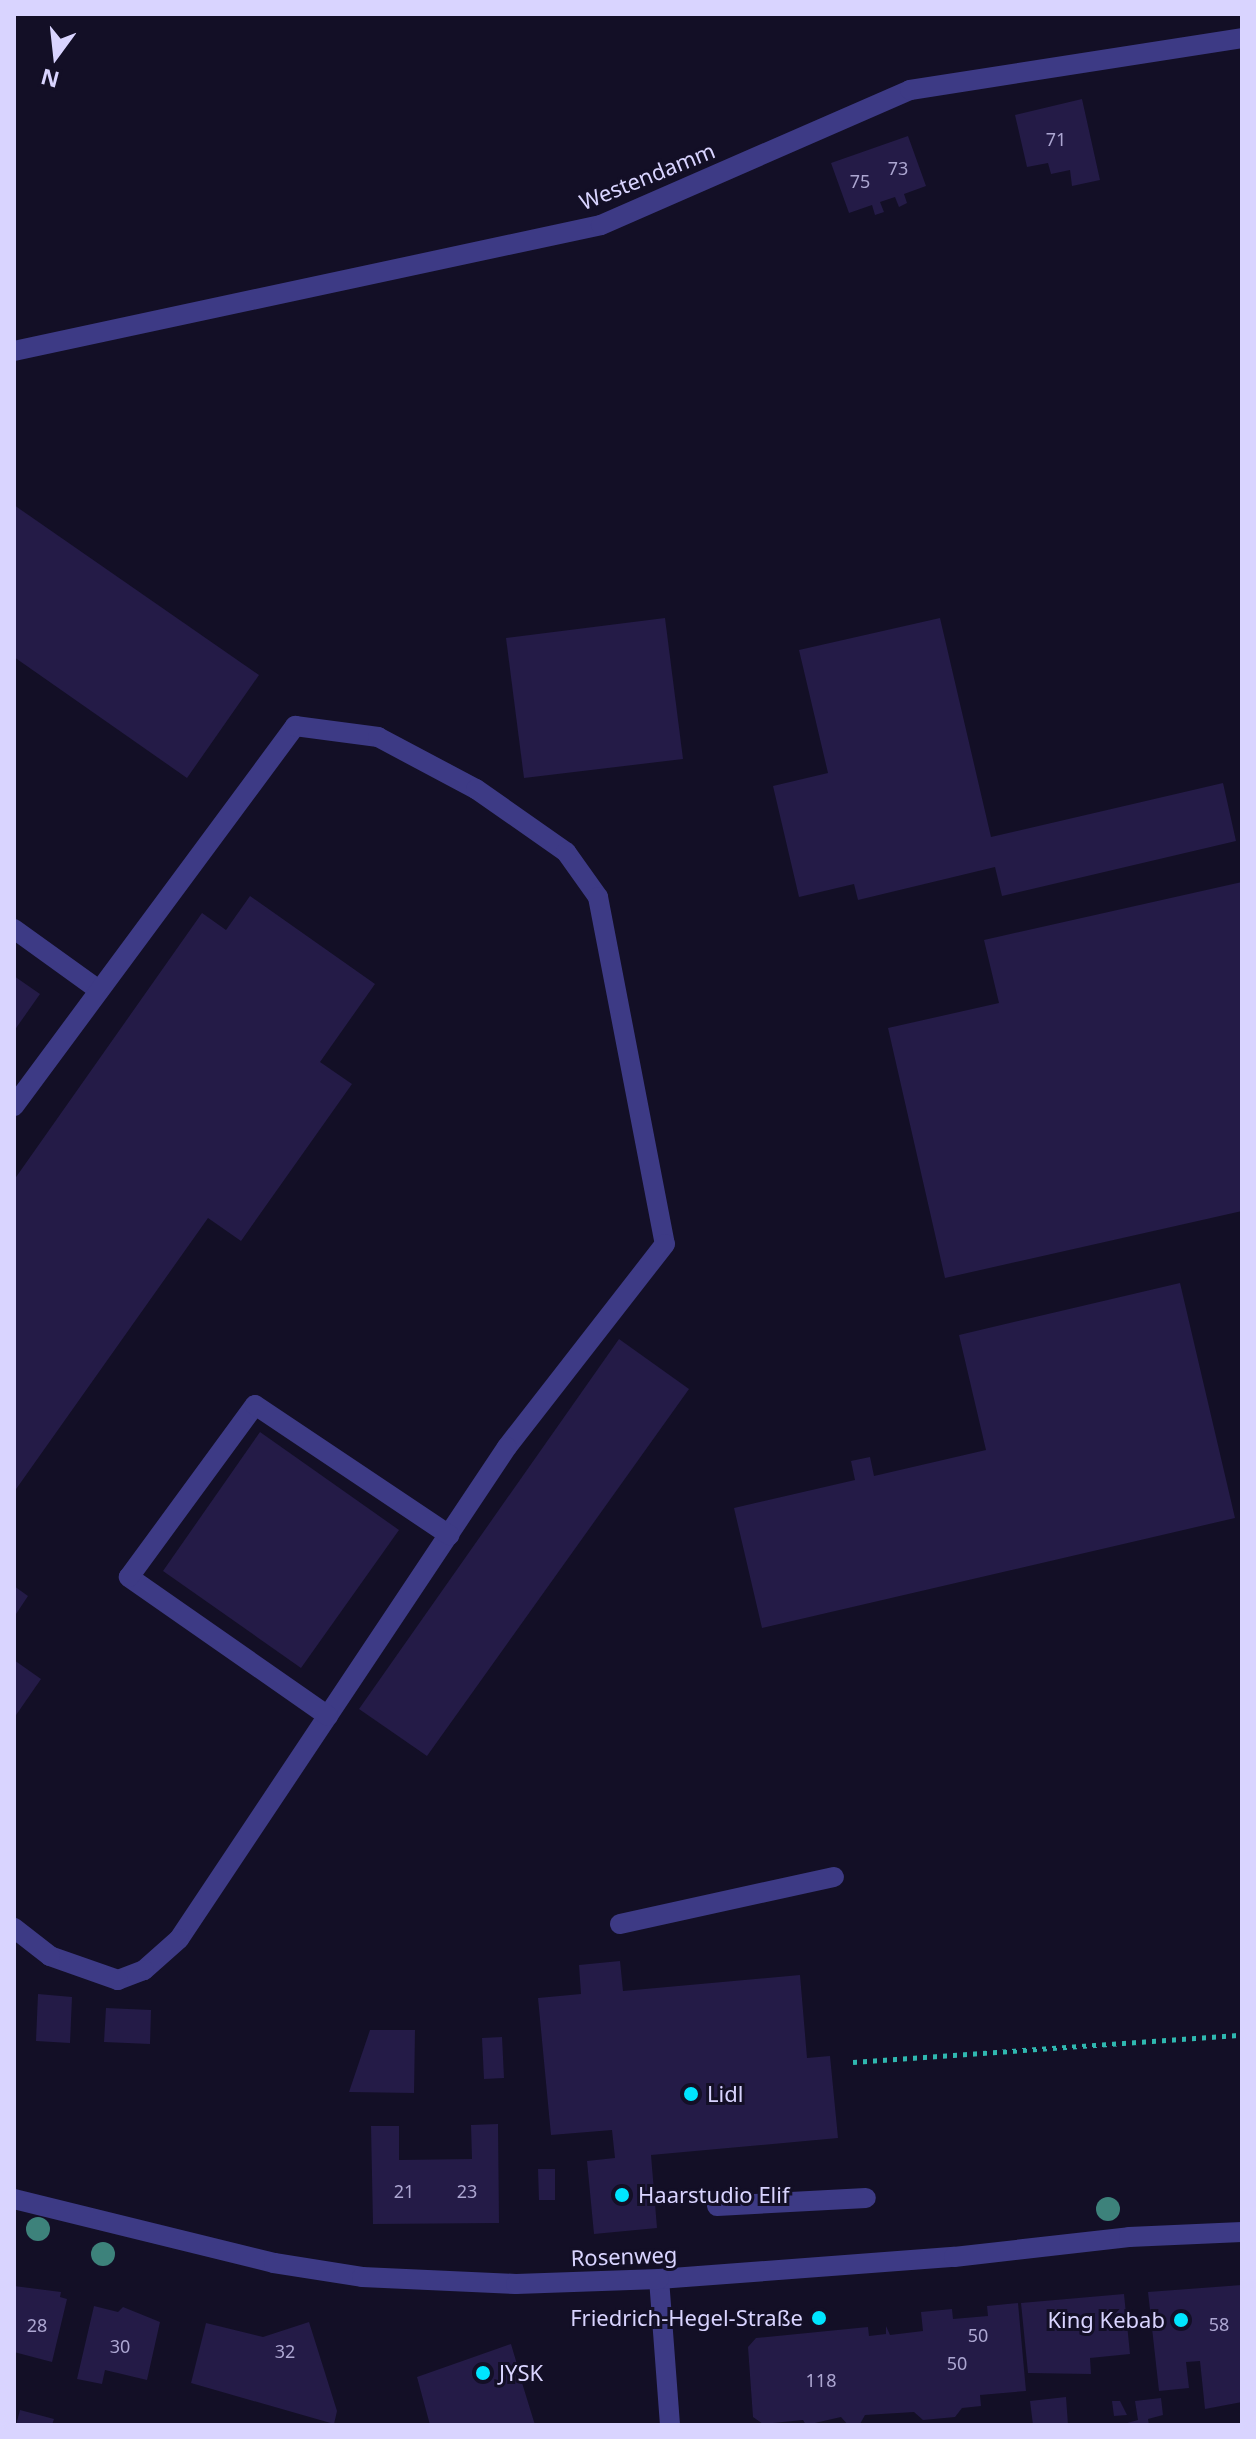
<!DOCTYPE html>
<html>
<head>
<meta charset="utf-8">
<style>
	body { margin:0 }
	#map { position:relative; width:1256px; height:2439px; overflow:hidden; background:#130f26; font-family:"Noto Sans",sans-serif }
	div>[style] { position:absolute }
	.building>* { inset:0; background:#241b47 }
	.path>* { height:5px; margin-top:-2.5px; transform-origin:0; background:repeating-linear-gradient(90deg,#2fb8b0 0 4px,transparent 0 10px) }
	.service>* { height:20px; margin:-10px; padding:0 10px; transform-origin:10px; border-radius:10px; background:#3d3a85 }
	.minor>* { height:20px; margin:-10px; padding:0 10px; transform-origin:10px; border-radius:10px; background:#3d3a85 }
	.tertiary>* { height:20px; margin:-10px; padding:0 10px; transform-origin:10px; border-radius:10px; background:#3d3a85 }
	.trees>* { width:24px; height:24px; margin:-12px; border-radius:50%; background:#3d827b }
	.dots>* { width:22px; height:22px; translate:-50% -50%; box-sizing:border-box; border:4px solid #130f26; border-radius:50% }
	span { translate:-50% -50%; white-space:nowrap; text-align:center; line-height:1.15; -webkit-text-stroke:6px #130f26; paint-order:stroke }
	.number-label { font-size:18px; color:#aca6d1 }
	.number-label span { -webkit-text-stroke-width:0 }
	.street-label { font-size:22px; color:#d9d4ff }
	.poi-label { font-size:22px; color:#d9d4ff }
	.left { translate:0 -50%; text-align:left }
	.right { translate:-100% -50%; text-align:right }
	.frame { position:absolute; inset:0; border:16px solid #d9d4ff; pointer-events:none }
	.north { position:absolute; left:16px; top:16px; width:80px; height:80px; -webkit-text-stroke:6px #130f26; paint-order:stroke; rotate:195deg; font-size:22px; font-weight:700; line-height:32px; text-align:center; color:#d9d4ff }
	.north::after { content:''; display:block; margin:auto; width:28px; height:36px; background:#d9d4ff; clip-path:polygon(50% 0,100% 100%,50% 72%,0 100%) }
</style>
</head>
<body>
<div id="map">
	<div class="building">
		<div style="clip-path:polygon(1082px 99px,1100px 180px,1072px 186px,1070px 170px,1051px 174px,1048px 163px,1027px 167px,1015px 115px)"></div>
		<div style="clip-path:polygon(908px 136px,926px 186px,904px 194px,907px 203px,899px 207px,895px 197px,880px 202px,884px 212px,875px 215px,872px 205px,849px 213px,831px 163px)"></div>
		<div style="clip-path:polygon(14px 505px,259px 675px,187px 778px,14px 657px)"></div>
		<div style="clip-path:polygon(665px 618px,683px 759px,524px 778px,506px 638px)"></div>
		<div style="clip-path:polygon(940px 618px,991px 837px,1223px 783px,1236px 841px,1002px 896px,995px 867px,858px 900px,854px 884px,799px 897px,773px 786px,828px 773px,799px 650px)"></div>
		<div style="clip-path:polygon(1242px 882px,1242px 1211px,945px 1278px,888px 1028px,999px 1003px,984px 940px)"></div>
		<div style="clip-path:polygon(250px 896px,375px 984px,320px 1062px,352px 1084px,241px 1241px,208px 1218px,14px 1492px,14px 1180px,202px 913px,226px 930px)"></div>
		<div style="clip-path:polygon(14px 976px,40px 994px,14px 1031px)"></div>
		<div style="clip-path:polygon(1180px 1283px,1235px 1518px,762px 1628px,734px 1508px,855px 1480px,851px 1461px,870px 1457px,874px 1476px,986px 1450px,959px 1335px)"></div>
		<div style="clip-path:polygon(619px 1339px,689px 1389px,427px 1756px,359px 1709px)"></div>
		<div style="clip-path:polygon(260px 1432px,399px 1530px,301px 1668px,163px 1571px)"></div>
		<div style="clip-path:polygon(14px 1586px,28px 1596px,14px 1617px)"></div>
		<div style="clip-path:polygon(14px 1660px,41px 1679px,14px 1718px)"></div>
		<div style="clip-path:polygon(620px 1961px,623px 1991px,800px 1975px,807px 2058px,830px 2056px,838px 2138px,651px 2155px,657px 2228px,594px 2234px,587px 2161px,615px 2158px,612px 2130px,551px 2135px,538px 1998px,581px 1994px,579px 1965px)"></div>
		<div style="clip-path:polygon(38px 1994px,72px 1997px,70px 2043px,36px 2041px)"></div>
		<div style="clip-path:polygon(106px 2008px,151px 2010px,150px 2044px,104px 2042px)"></div>
		<div style="clip-path:polygon(370px 2030px,415px 2030px,414px 2093px,349px 2092px)"></div>
		<div style="clip-path:polygon(502px 2037px,504px 2078px,484px 2079px,482px 2038px)"></div>
		<div style="clip-path:polygon(498px 2124px,499px 2223px,373px 2224px,371px 2126px,399px 2126px,399px 2160px,472px 2159px,471px 2125px)"></div>
		<div style="clip-path:polygon(538px 2169px,555px 2169px,555px 2200px,539px 2200px)"></div>
		<div style="clip-path:polygon(1242px 2285px,1242px 2402px,1205px 2409px,1200px 2361px,1186px 2362px,1189px 2388px,1159px 2391px,1148px 2292px)"></div>
		<div style="clip-path:polygon(14px 2286px,61px 2292px,60px 2297px,67px 2299px,52px 2362px,14px 2352px)"></div>
		<div style="clip-path:polygon(1124px 2294px,1130px 2354px,1090px 2358px,1091px 2374px,1028px 2373px,1021px 2303px)"></div>
		<div style="clip-path:polygon(1018px 2303px,1026px 2391px,980px 2395px,981px 2406px,962px 2408px,955px 2417px,923px 2420px,914px 2412px,865px 2415px,860px 2424px,848px 2425px,841px 2417px,806px 2425px,803px 2420px,763px 2424px,753px 2417px,748px 2347px,756px 2338px,868px 2327px,869px 2336px,886px 2334px,886px 2326px,890px 2335px,923px 2331px,921px 2312px,952px 2309px,953px 2319px,988px 2316px,987px 2306px)"></div>
		<div style="clip-path:polygon(94px 2306px,118px 2312px,123px 2307px,160px 2322px,147px 2380px,105px 2370px,102px 2384px,77px 2379px)"></div>
		<div style="clip-path:polygon(309px 2322px,337px 2411px,334px 2424px,191px 2383px,206px 2323px,263px 2337px)"></div>
		<div style="clip-path:polygon(511px 2344px,519px 2371px,525px 2370px,519px 2373px,535px 2425px,430px 2425px,417px 2377px)"></div>
		<div style="clip-path:polygon(1066px 2397px,1068px 2425px,1033px 2425px,1030px 2401px)"></div>
		<div style="clip-path:polygon(1161px 2398px,1163px 2415px,1148px 2419px,1149px 2425px,1120px 2425px,1138px 2420px,1135px 2401px)"></div>
		<div style="clip-path:polygon(1112px 2401px,1120px 2401px,1127px 2415px,1114px 2416px)"></div>
		<div style="clip-path:polygon(20px 2410px,54px 2419px,52px 2425px,16px 2425px)"></div>
	</div>
	<div class="path">
		<div style="left:853px;top:2062px;width:390px;rotate:-4deg"></div>
	</div>
	<div class="service">
		<div style="left:14px;top:929px;width:105px;rotate:35.7deg"></div>
		<div style="left:14px;top:1106px;width:473px;rotate:-53.5deg"></div>
		<div style="left:295px;top:726px;width:84px;rotate:7.5deg"></div>
		<div style="left:378px;top:737px;width:111px;rotate:28deg"></div>
		<div style="left:476px;top:789px;width:110px;rotate:35deg"></div>
		<div style="left:566px;top:852px;width:55px;rotate:54.6deg"></div>
		<div style="left:598px;top:897px;width:353px;rotate:79.1deg"></div>
		<div style="left:665px;top:1244px;width:257px;rotate:127.9deg"></div>
		<div style="left:507px;top:1447px;width:591px;rotate:123.69deg"></div>
		<div style="left:179px;top:1939px;width:47px;rotate:138.5deg"></div>
		<div style="left:144px;top:1970px;width:28px;rotate:159deg"></div>
		<div style="left:118px;top:1980px;width:72px;rotate:-160.6deg"></div>
		<div style="left:50px;top:1956px;width:46px;rotate:-142.1deg"></div>
		<div style="left:328px;top:1716px;width:243px;rotate:-145.1deg"></div>
		<div style="left:129px;top:1577px;width:213px;rotate:-53.8deg"></div>
		<div style="left:255px;top:1405px;width:234px;rotate:33.8deg"></div>
		<div style="left:620px;top:1924px;width:219px;rotate:-12.4deg"></div>
		<div style="left:717px;top:2206px;width:149px;rotate:-3.1deg"></div>
	</div>
	<div class="minor">
		<div style="left:14px;top:351px;width:600px;rotate:-12.11deg"></div>
		<div style="left:601px;top:225px;width:337px;rotate:-23.6deg"></div>
		<div style="left:910px;top:90px;width:336px;rotate:-8.9deg"></div>
		<div style="left:670px;top:2425px;width:146px;rotate:-94.3deg"></div>
		<div style="left:659px;top:2279px;width:296px;rotate:-4.3deg"></div>
		<div style="left:954px;top:2257px;width:176px;rotate:-6.5deg"></div>
		<div style="left:1129px;top:2237px;width:113px;rotate:-2.5deg"></div>
	</div>
	<div class="tertiary">
		<div style="left:14px;top:2199px;width:268px;rotate:13.8deg"></div>
		<div style="left:274px;top:2263px;width:89px;rotate:9deg"></div>
		<div style="left:362px;top:2277px;width:154px;rotate:2.6deg"></div>
		<div style="left:516px;top:2284px;width:143px;rotate:-2deg"></div>
	</div>
	<div class="trees">
		<div style="left:1108px;top:2209px"></div>
		<div style="left:38px;top:2229px"></div>
		<div style="left:103px;top:2254px"></div>
	</div>
	<div class="dots">
		<div style="left:691px;top:2094px;background:#00e5ff"></div>
		<div style="left:622px;top:2195px;background:#00e5ff"></div>
		<div style="left:819px;top:2318px;background:#00e5ff"></div>
		<div style="left:1181px;top:2320px;background:#00e5ff"></div>
		<div style="left:483px;top:2373px;background:#00e5ff"></div>
	</div>
	<div class="number-label">
		<span style="left:1056px;top:139px">71</span>
		<span style="left:898px;top:168px">73</span>
		<span style="left:860px;top:181px">75</span>
		<span style="left:404px;top:2191px">21</span>
		<span style="left:467px;top:2191px">23</span>
		<span style="left:1219px;top:2324px">58</span>
		<span style="left:37px;top:2325px">28</span>
		<span style="left:978px;top:2335px">50</span>
		<span style="left:120px;top:2346px">30</span>
		<span style="left:285px;top:2351px">32</span>
		<span style="left:957px;top:2363px">50</span>
		<span style="left:821px;top:2380px">118</span>
	</div>
	<div class="street-label">
		<span style="left:647px;top:176px;rotate:-22deg">Westendamm</span>
		<span style="left:624px;top:2256px;rotate:-2deg">Rosenweg</span>
	</div>
	<div class="poi-label">
		<span class="left" style="left:707px;top:2094px">Lidl</span>
		<span class="left" style="left:638px;top:2195px">Haarstudio Elif</span>
		<span class="right" style="left:803px;top:2318px">Friedrich-Hegel-Straße</span>
		<span class="right" style="left:1165px;top:2320px">King Kebab</span>
		<span class="left" style="left:499px;top:2373px">JYSK</span>
	</div>
	<div class="frame"></div>
	<div class="north">N</div>
</div>
</body>
</html>
